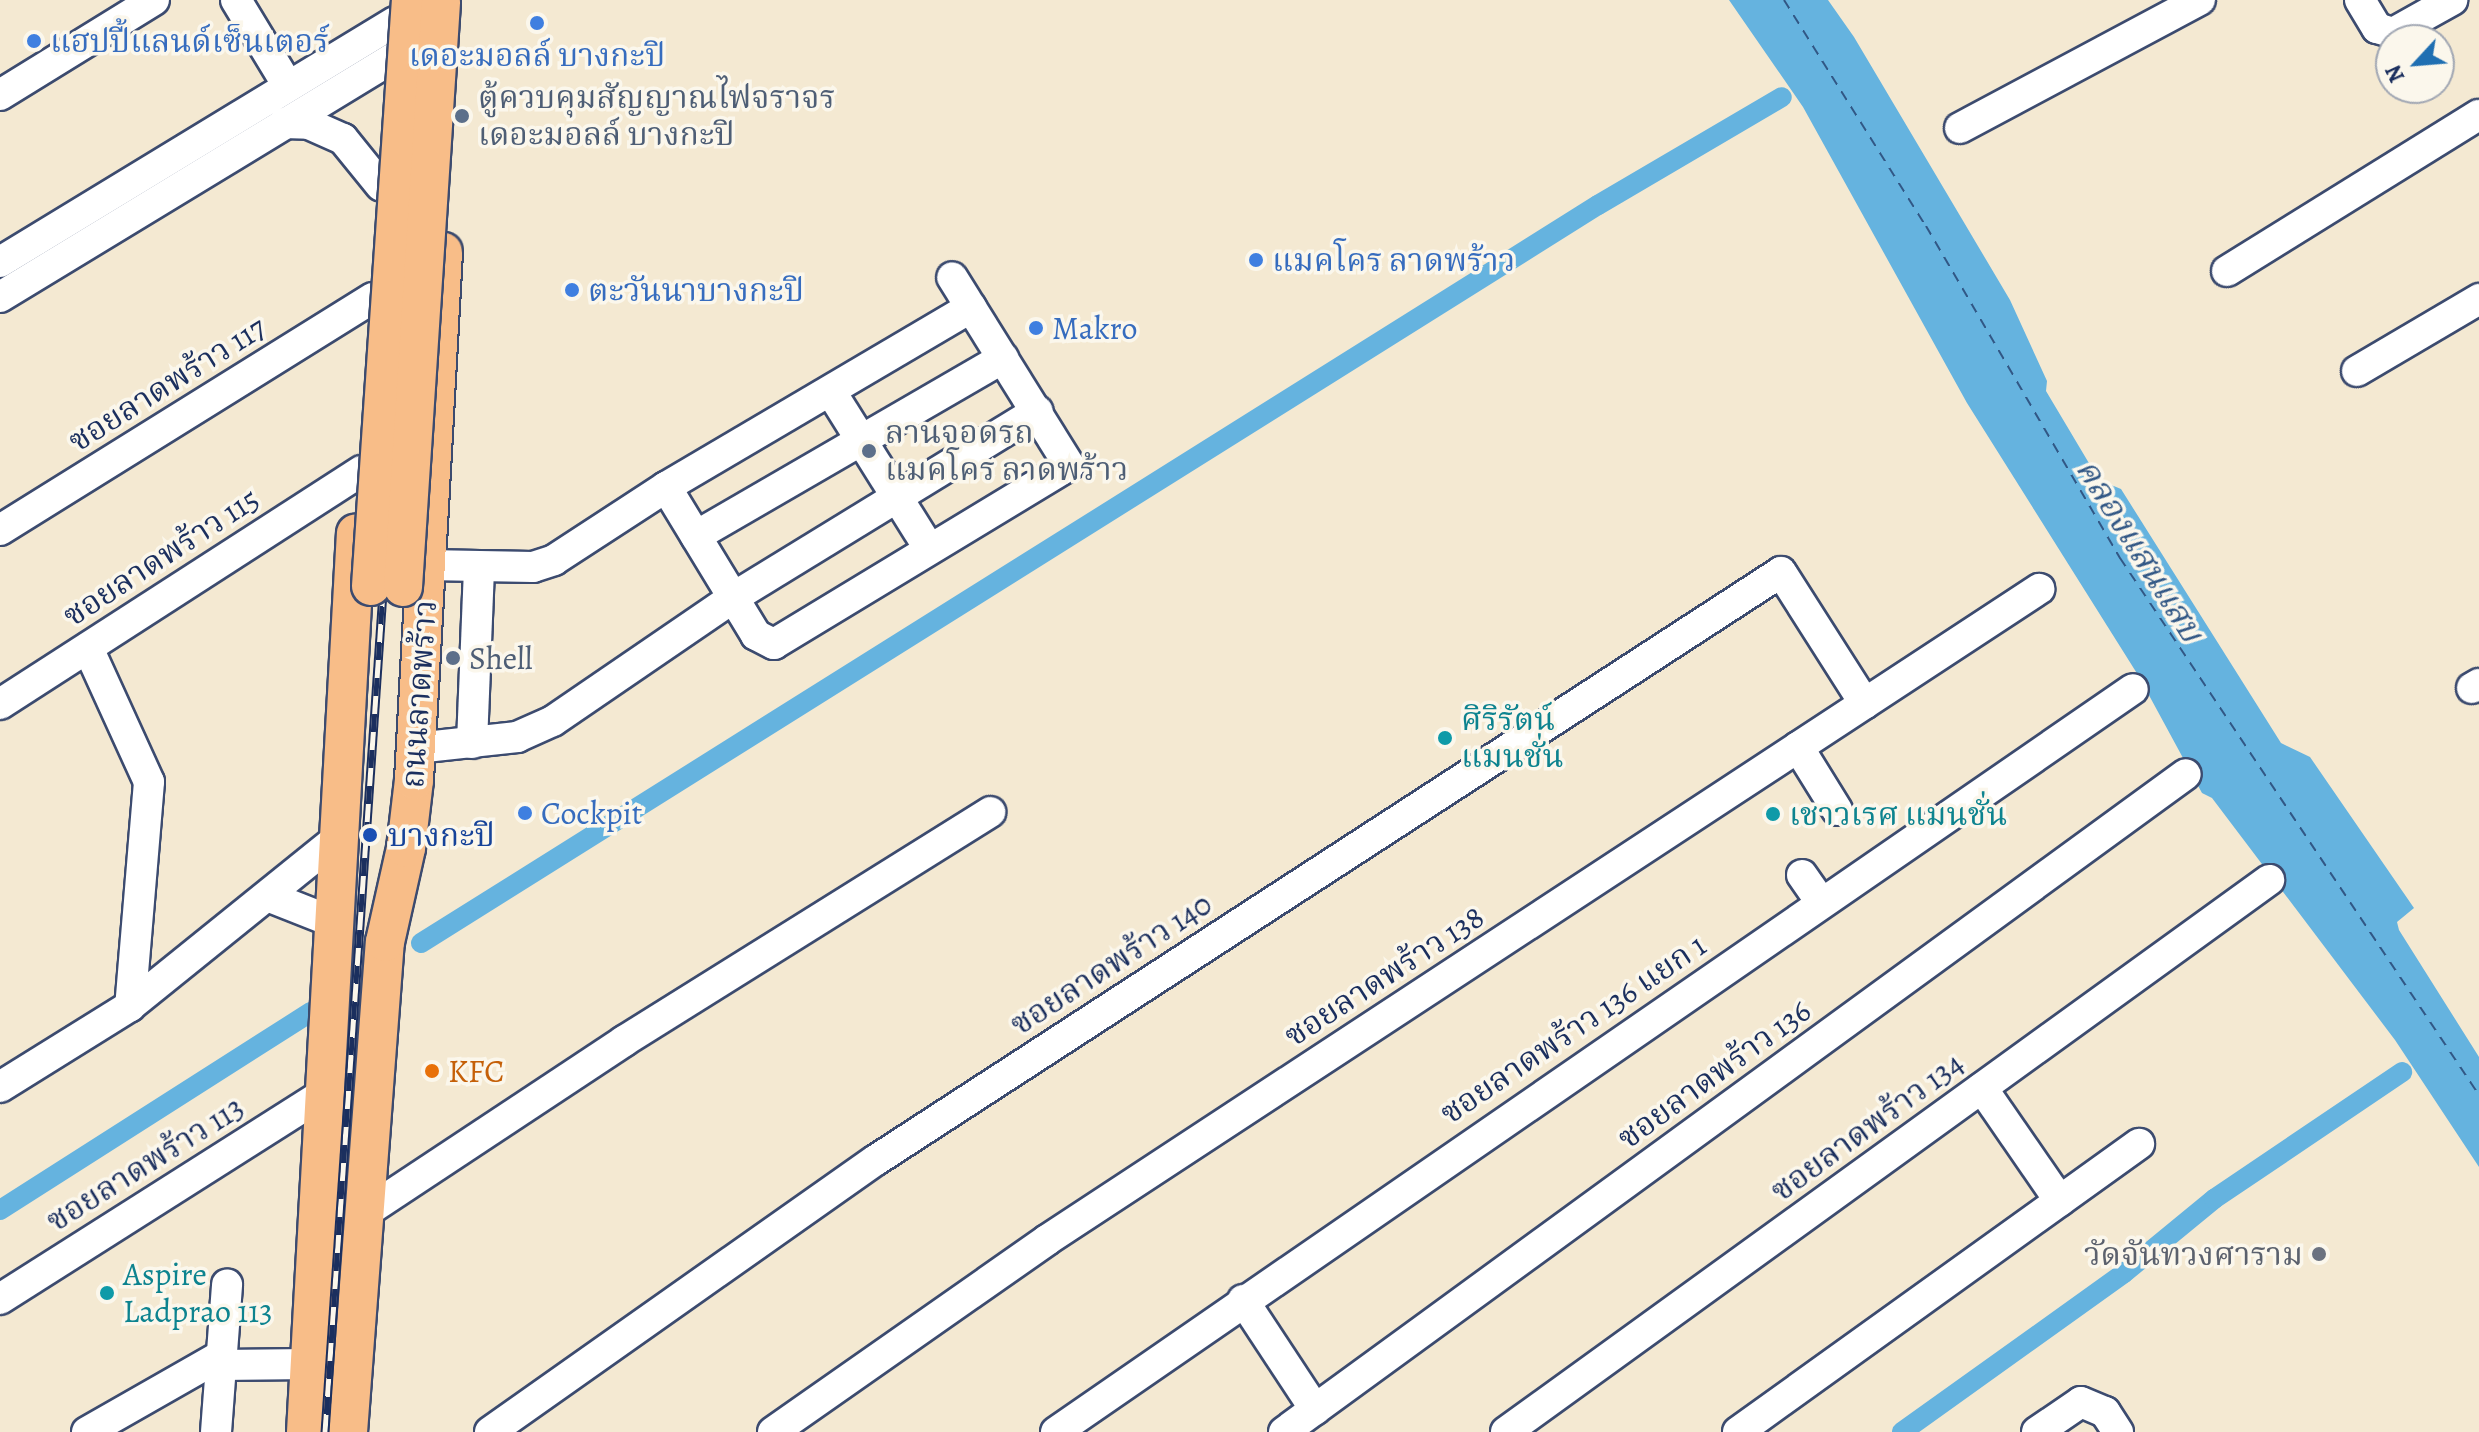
<!DOCTYPE html>
<html>
<head>
<meta charset="utf-8">
<style>
	body { margin:0 }
	#map { position:relative; width:2479px; height:1432px; overflow:hidden; background:#f4e9d2; font-family:Alegreya,"Noto Serif Thai",serif }
	div>[style] { position:absolute }
	.water>* { inset:0; background:#65b3df }
	.canal>* { height:20px; margin:-10px; padding:0 10px; transform-origin:10px; border-radius:10px; background:#65b3df }
	.ferry>* { height:2px; margin-top:-1px; transform-origin:0; background:repeating-linear-gradient(90deg,#315785 0 10px,transparent 0 18px) }
	.roads { filter:drop-shadow(2px 0 #3c4b6f) drop-shadow(-2px 0 #3c4b6f) drop-shadow(0 2px #3c4b6f) drop-shadow(0 -2px #3c4b6f) }
	.minor>* { height:30px; margin:-15px; padding:0 15px; transform-origin:15px; border-radius:15px; background:#fff }
	.major>* { height:38px; margin:-19px; padding:0 19px; transform-origin:19px; border-radius:19px; background:#f8bd88 }
	.rail>* { height:9px; margin-top:-4.5px; transform-origin:0; background:repeating-linear-gradient(90deg,#fbf7ec 0 18px,#1b2f5e 0 36px); box-sizing:border-box; border-block:2px solid #1b2f5e }
	.bridges { filter:drop-shadow(2px 0 #3c4b6f) drop-shadow(-2px 0 #3c4b6f) drop-shadow(0 2px #3c4b6f) drop-shadow(0 -2px #3c4b6f) }
	.major-bridge>* { height:38px; margin:-19px; padding:0 19px; transform-origin:19px; border-radius:19px; background:#f8bd88 }
	.dots>* { width:22px; height:22px; translate:-50% -50%; box-sizing:border-box; border:4px solid #fbf7ec; border-radius:50% }
	span { translate:-50% -50%; white-space:nowrap; text-align:center; line-height:1.15; -webkit-text-stroke:7px #fbf7ec; paint-order:stroke }
	.shop-label { font-size:32px; color:#366cbe }
	.left { translate:0 -50%; text-align:left }
	.service-label { font-size:32px; color:#4e5e75 }
	.street-label { font-size:32px; color:#1b2f5e }
	.culture-label { font-size:32px; color:#0d838f }
	.transit-label { font-size:32px; color:#164399 }
	.food-label { font-size:32px; color:#c56008 }
	.worship-label { font-size:32px; color:#5b616d }
	.right { translate:-100% -50%; text-align:right }
	.water-label { font-size:34px; color:#315785; font-style:italic }
	.north { position:absolute; left:2375px; top:24px; width:80px; height:80px; box-sizing:border-box; background:#fbf7ec; border:2px solid #a1a7b3; border-radius:50%; rotate:244deg; font-size:22px; font-weight:700; line-height:32px; text-align:center; color:#1b2f5e }
	.north::after { content:''; display:block; margin:auto; width:28px; height:36px; background:#1f6fb2; clip-path:polygon(50% 0,100% 100%,50% 72%,0 100%) }
</style>
</head>
<body>
<div id="map">
	<div class="water">
		<div style="clip-path:polygon(1729px 0,1828px 0,1854px 37px,2010px 300px,2047px 381px,2046px 391px,2099px 480px,2121px 489px,2281px 743px,2310px 757px,2414px 908px,2397px 922px,2399px 930px,2479px 1057px,2479px 1167px,2395px 1040px,2212px 798px,2202px 793px,2138px 675px,1967px 403px,1803px 107px)"></div>
	</div>
	<div class="canal">
		<div style="left:421px;top:943px;width:1389px;rotate:-32.09deg"></div>
		<div style="left:1598px;top:205px;width:213px;rotate:-30.4deg"></div>
		<div style="left:0;top:1210px;width:369px;rotate:-32.5deg"></div>
		<div style="left:1902px;top:1432px;width:273px;rotate:-35.6deg"></div>
		<div style="left:2124px;top:1273px;width:117px;rotate:-39.4deg"></div>
		<div style="left:2214px;top:1199px;width:227px;rotate:-34deg"></div>
	</div>
	<div class="ferry">
		<div style="left:1784px;top:0;width:267px;rotate:57.9deg"></div>
		<div style="left:1926px;top:226px;width:385px;rotate:59.7deg"></div>
		<div style="left:2120px;top:558px;width:646px;rotate:56.24deg"></div>
	</div>
	<div class="roads">
		<div class="minor">
			<div style="left:236px;top:0;width:100px;rotate:58.8deg"></div>
			<div style="left:2360px;top:0;width:33px;rotate:59deg"></div>
			<div style="left:2377px;top:28px;width:17px;rotate:17deg"></div>
			<div style="left:2393px;top:33px;width:68px;rotate:-29.2deg"></div>
			<div style="left:0;top:95px;width:181px;rotate:-31.7deg"></div>
			<div style="left:284px;top:123px;width:25px;rotate:2deg"></div>
			<div style="left:309px;top:124px;width:37px;rotate:24deg"></div>
			<div style="left:343px;top:139px;width:60px;rotate:51deg"></div>
			<div style="left:1960px;top:128px;width:272px;rotate:-28.1deg"></div>
			<div style="left:0;top:262px;width:462px;rotate:-31.3deg"></div>
			<div style="left:2227px;top:271px;width:296px;rotate:-31.8deg"></div>
			<div style="left:0;top:297px;width:459px;rotate:-31.3deg"></div>
			<div style="left:2357px;top:371px;width:142px;rotate:-30.5deg"></div>
			<div style="left:831px;top:392px;width:184px;rotate:57.9deg"></div>
			<div style="left:666px;top:487px;width:173px;rotate:58.7deg"></div>
			<div style="left:756px;top:635px;width:20px;rotate:27deg"></div>
			<div style="left:774px;top:644px;width:345px;rotate:-31.2deg"></div>
			<div style="left:1069px;top:465px;width:221px;rotate:-121.9deg"></div>
			<div style="left:0;top:530px;width:439px;rotate:-31.9deg"></div>
			<div style="left:696px;top:536px;width:355px;rotate:-30.1deg"></div>
			<div style="left:427px;top:565px;width:106px;rotate:1.1deg"></div>
			<div style="left:533px;top:567px;width:22px;rotate:-18deg"></div>
			<div style="left:554px;top:560px;width:134px;rotate:-33.1deg"></div>
			<div style="left:666px;top:487px;width:354px;rotate:-30.5deg"></div>
			<div style="left:88px;top:648px;width:147px;rotate:65.5deg"></div>
			<div style="left:149px;top:782px;width:225px;rotate:94.8deg"></div>
			<div style="left:2472px;top:688px;width:8px;rotate:-30deg"></div>
			<div style="left:0;top:704px;width:430px;rotate:-32.8deg"></div>
			<div style="left:472px;top:743px;width:175px;rotate:-87.7deg"></div>
			<div style="left:1798px;top:747px;width:74px;rotate:58.2deg"></div>
			<div style="left:416px;top:748px;width:102px;rotate:-6.2deg"></div>
			<div style="left:517px;top:737px;width:39px;rotate:-24deg"></div>
			<div style="left:553px;top:721px;width:219px;rotate:-34.4deg"></div>
			<div style="left:734px;top:597px;width:356px;rotate:-31.5deg"></div>
			<div style="left:1802px;top:875px;width:33px;rotate:55deg"></div>
			<div style="left:270px;top:897px;width:66px;rotate:21.5deg"></div>
			<div style="left:0;top:1087px;width:153px;rotate:-31.9deg"></div>
			<div style="left:130px;top:1006px;width:265px;rotate:-38.9deg"></div>
			<div style="left:1982px;top:1088px;width:137px;rotate:55.4deg"></div>
			<div style="left:366px;top:1212px;width:310px;rotate:-33.5deg"></div>
			<div style="left:624px;top:1041px;width:432px;rotate:-32deg"></div>
			<div style="left:0;top:1299px;width:388px;rotate:-32.4deg"></div>
			<div style="left:1243px;top:1300px;width:131px;rotate:56.6deg"></div>
			<div style="left:220px;top:1365px;width:90px;rotate:-0.6deg"></div>
			<div style="left:87px;top:1432px;width:153px;rotate:-29.7deg"></div>
			<div style="left:216px;top:1432px;width:148px;rotate:-85.7deg"></div>
			<div style="left:490px;top:1432px;width:472px;rotate:-35.2deg"></div>
			<div style="left:876px;top:1160px;width:1079px;rotate:-33.01deg"></div>
			<div style="left:1781px;top:572px;width:156px;rotate:57.5deg"></div>
			<div style="left:773px;top:1432px;width:335px;rotate:-35deg"></div>
			<div style="left:1047px;top:1240px;width:1187px;rotate:-33.27deg"></div>
			<div style="left:1056px;top:1432px;width:1308px;rotate:-34.6deg"></div>
			<div style="left:1284px;top:1432px;width:1116px;rotate:-36.11deg"></div>
			<div style="left:1506px;top:1432px;width:942px;rotate:-35.88deg"></div>
			<div style="left:1738px;top:1432px;width:494px;rotate:-35.7deg"></div>
			<div style="left:2037px;top:1432px;width:53px;rotate:-34.3deg"></div>
			<div style="left:2081px;top:1402px;width:26px;rotate:23deg"></div>
			<div style="left:2105px;top:1412px;width:24px;rotate:57deg"></div>
		</div>
		<div class="major">
			<div style="left:306px;top:1432px;width:900px;rotate:-86.82deg"></div>
			<div style="left:348px;top:1432px;width:491px;rotate:-85.7deg"></div>
			<div style="left:385px;top:942px;width:96px;rotate:-77.4deg"></div>
			<div style="left:406px;top:848px;width:68px;rotate:-83.3deg"></div>
			<div style="left:414px;top:780px;width:529px;rotate:-86.86deg"></div>
		</div>
	</div>
	<div class="rail">
		<div style="left:325px;top:1432px;width:1435px;rotate:-86.05deg"></div>
	</div>
	<div class="bridges">
		<div class="major-bridge">
			<div style="left:371px;top:586px;width:587px;rotate:-86.1deg"></div>
			<div style="left:403px;top:587px;width:586px;rotate:-86.28deg"></div>
		</div>
	</div>
	<div class="dots">
		<div style="left:537px;top:23px;background:#3f7fe0"></div>
		<div style="left:34px;top:41px;background:#3f7fe0"></div>
		<div style="left:462px;top:116px;background:#5c6f8a"></div>
		<div style="left:1256px;top:260px;background:#3f7fe0"></div>
		<div style="left:572px;top:290px;background:#3f7fe0"></div>
		<div style="left:1036px;top:328px;background:#3f7fe0"></div>
		<div style="left:869px;top:451px;background:#5c6f8a"></div>
		<div style="left:453px;top:658px;background:#5c6f8a"></div>
		<div style="left:1445px;top:738px;background:#0f9aa8"></div>
		<div style="left:525px;top:813px;background:#3f7fe0"></div>
		<div style="left:1773px;top:814px;background:#0f9aa8"></div>
		<div style="left:370px;top:835px;background:#1a4fb4"></div>
		<div style="left:432px;top:1071px;background:#e8710a"></div>
		<div style="left:2319px;top:1254px;background:#6b7280"></div>
		<div style="left:107px;top:1293px;background:#0f9aa8"></div>
	</div>
	<div class="shop-label">
		<span class="left" style="left:50px;top:41px">แฮปปี้แลนด์เซ็นเตอร์</span>
		<span style="left:537px;top:55px">เดอะมอลล์ บางกะปิ</span>
		<span class="left" style="left:1272px;top:260px">แมคโคร ลาดพร้าว</span>
		<span class="left" style="left:588px;top:290px">ตะวันนาบางกะปิ</span>
		<span class="left" style="left:1052px;top:328px">Makro</span>
		<span class="left" style="left:541px;top:813px">Cockpit</span>
	</div>
	<div class="service-label">
		<span class="left" style="left:478px;top:116px">ตู้ควบคุมสัญญาณไฟจราจร<br>เดอะมอลล์ บางกะปิ</span>
		<span class="left" style="left:885px;top:451px">ลานจอดรถ<br>แมคโคร ลาดพร้าว</span>
		<span class="left" style="left:469px;top:658px">Shell</span>
	</div>
	<div class="street-label">
		<span style="left:167px;top:384px;rotate:-32deg">ซอยลาดพร้าว 117</span>
		<span style="left:161px;top:557px;rotate:-33deg">ซอยลาดพร้าว 115</span>
		<span style="left:419px;top:694px;rotate:-86deg">ถนนลาดพร้าว</span>
		<span style="left:1111px;top:964px;rotate:-33deg">ซอยลาดพร้าว 140</span>
		<span style="left:1384px;top:976px;rotate:-33deg">ซอยลาดพร้าว 138</span>
		<span style="left:1573px;top:1029px;rotate:-34deg">ซอยลาดพร้าว 136 แยก 1</span>
		<span style="left:1714px;top:1074px;rotate:-36deg">ซอยลาดพร้าว 136</span>
		<span style="left:1867px;top:1127px;rotate:-36deg">ซอยลาดพร้าว 134</span>
		<span style="left:145px;top:1164px;rotate:-32deg">ซอยลาดพร้าว 113</span>
	</div>
	<div class="culture-label">
		<span class="left" style="left:1461px;top:738px">ศิริรัตน์<br>แมนชั่น</span>
		<span class="left" style="left:1789px;top:814px">เชาวเรศ แมนชั่น</span>
		<span class="left" style="left:123px;top:1293px">Aspire<br>Ladprao 113</span>
	</div>
	<div class="transit-label">
		<span class="left" style="left:388px;top:835px">บางกะปิ</span>
	</div>
	<div class="food-label">
		<span class="left" style="left:448px;top:1071px">KFC</span>
	</div>
	<div class="worship-label">
		<span class="right" style="left:2303px;top:1254px">วัดจันทวงศาราม</span>
	</div>
	<div class="water-label">
		<span style="left:2140px;top:550px;rotate:58deg">คลองแสนแสบ</span>
	</div>
	<div class="north">N</div>
</div>
</body>
</html>
